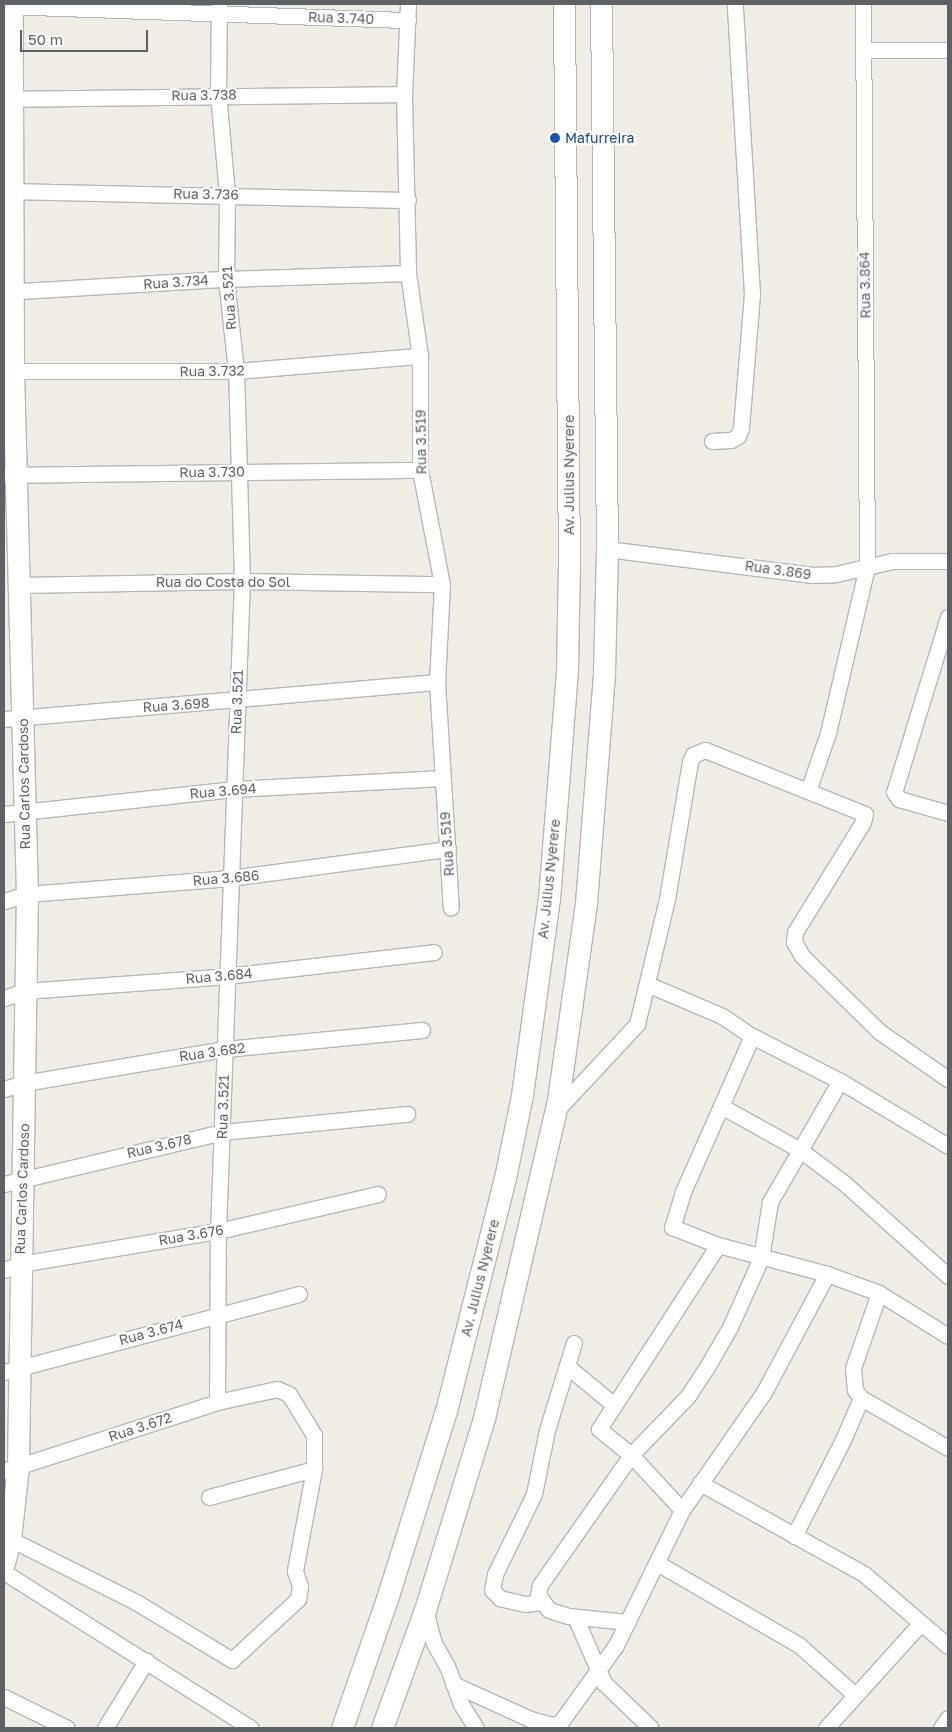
<!DOCTYPE html>
<html>
<head>
<meta charset="utf-8">
<style>
	body { margin:0 }
	#map { position:relative; width:952px; height:1732px; overflow:hidden; background:#f0ede7; font-family:"Golos Text",sans-serif }
	div>[style] { position:absolute }
	.roads { filter:drop-shadow(1px 0 #b4b7ba) drop-shadow(-1px 0 #b4b7ba) drop-shadow(0 1px #b4b7ba) drop-shadow(0 -1px #b4b7ba) }
	.street>* { height:15px; margin:-7.5px; padding:0 7.5px; transform-origin:7.5px; border-radius:7.5px; background:#fff }
	.secondary>* { height:21px; margin:-10.5px; padding:0 10.5px; transform-origin:10.5px; border-radius:10.5px; background:#fff }
	.dots>* { width:14px; height:14px; translate:-50% -50%; box-sizing:border-box; border:2px solid #fff; border-radius:50% }
	span { translate:-50% -50%; white-space:nowrap; text-align:center; line-height:1.15; -webkit-text-stroke:4.5px #fff; paint-order:stroke }
	.street-label { font-size:14px; color:#5e6266 }
	.transit-label { font-size:14px; color:#164399 }
	.left { translate:0 -50%; text-align:left }
	.frame { position:absolute; inset:0; border:5px solid #5e6266; pointer-events:none }
	.scale { position:absolute; left:20px; top:30px; width:128px; height:22px; box-sizing:border-box; border:2px solid #5e6266; border-top:0; padding-left:6px; font-size:15px; line-height:18px; white-space:nowrap; color:#5e6266; -webkit-text-stroke:4px #fff; paint-order:stroke }
</style>
</head>
<body>
<div id="map">
	<div class="roads">
		<div class="street">
			<div style="left:408px;top:4px;width:90px;rotate:92.5deg"></div>
			<div style="left:404px;top:94px;width:179px;rotate:88.7deg"></div>
			<div style="left:408px;top:273px;width:84px;rotate:81.8deg"></div>
			<div style="left:420px;top:356px;width:114px;rotate:90deg"></div>
			<div style="left:420px;top:470px;width:116px;rotate:79.1deg"></div>
			<div style="left:442px;top:584px;width:98px;rotate:92.9deg"></div>
			<div style="left:437px;top:682px;width:226px;rotate:86.5deg"></div>
			<div style="left:4px;top:6px;width:404px;rotate:2deg"></div>
			<div style="left:863px;top:50px;width:85px"></div>
			<div style="left:4px;top:99px;width:400px;rotate:-0.7deg"></div>
			<div style="left:5px;top:191px;width:403px;rotate:1.3deg"></div>
			<div style="left:4px;top:292px;width:222px;rotate:-3.4deg"></div>
			<div style="left:226px;top:279px;width:182px;rotate:-1.9deg"></div>
			<div style="left:5px;top:371px;width:231px"></div>
			<div style="left:236px;top:371px;width:185px;rotate:-4.7deg"></div>
			<div style="left:712px;top:441px;width:19px;rotate:-3deg"></div>
			<div style="left:731px;top:440px;width:8px;rotate:-30deg"></div>
			<div style="left:738px;top:436px;width:9px;rotate:-69deg"></div>
			<div style="left:741px;top:428px;width:134px;rotate:-85.3deg"></div>
			<div style="left:752px;top:294px;width:290px;rotate:-93.4deg"></div>
			<div style="left:4px;top:475px;width:416px;rotate:-0.7deg"></div>
			<div style="left:607px;top:549px;width:207px;rotate:7.2deg"></div>
			<div style="left:812px;top:575px;width:24px;rotate:-2deg"></div>
			<div style="left:836px;top:574px;width:57px;rotate:-13.1deg"></div>
			<div style="left:892px;top:561px;width:56px"></div>
			<div style="left:19px;top:585px;width:223px;rotate:-1deg"></div>
			<div style="left:242px;top:581px;width:200px;rotate:0.9deg"></div>
			<div style="left:948px;top:617px;width:183px;rotate:107.1deg"></div>
			<div style="left:894px;top:792px;width:9px;rotate:54deg"></div>
			<div style="left:899px;top:799px;width:51px;rotate:15.9deg"></div>
			<div style="left:4px;top:719px;width:435px;rotate:-4.9deg"></div>
			<div style="left:808px;top:791px;width:61px;rotate:-71deg"></div>
			<div style="left:828px;top:733px;width:171px;rotate:-76.8deg"></div>
			<div style="left:867px;top:567px;width:563px;rotate:-90.41deg"></div>
			<div style="left:4px;top:814px;width:230px;rotate:-6.2deg"></div>
			<div style="left:233px;top:789px;width:210px;rotate:-3deg"></div>
			<div style="left:4px;top:901px;width:24px;rotate:-17deg"></div>
			<div style="left:27px;top:894px;width:204px;rotate:-4.5deg"></div>
			<div style="left:230px;top:878px;width:220px;rotate:-7.6deg"></div>
			<div style="left:647px;top:984px;width:82px;rotate:23.1deg"></div>
			<div style="left:722px;top:1016px;width:36px;rotate:34deg"></div>
			<div style="left:752px;top:1036px;width:99px;rotate:27.1deg"></div>
			<div style="left:840px;top:1081px;width:126px;rotate:31deg"></div>
			<div style="left:4px;top:998px;width:22px;rotate:-18deg"></div>
			<div style="left:25px;top:991px;width:203px;rotate:-4.2deg"></div>
			<div style="left:227px;top:976px;width:208px;rotate:-6.6deg"></div>
			<div style="left:752px;top:1036px;width:171px;rotate:113.9deg"></div>
			<div style="left:683px;top:1192px;width:37px;rotate:107deg"></div>
			<div style="left:672px;top:1227px;width:49px;rotate:21.4deg"></div>
			<div style="left:718px;top:1245px;width:113px;rotate:14.9deg"></div>
			<div style="left:827px;top:1274px;width:55px;rotate:20.1deg"></div>
			<div style="left:879px;top:1293px;width:81px;rotate:31.9deg"></div>
			<div style="left:4px;top:1089px;width:21px;rotate:-17deg"></div>
			<div style="left:24px;top:1083px;width:204px;rotate:-9.6deg"></div>
			<div style="left:225px;top:1049px;width:198px;rotate:-5.5deg"></div>
			<div style="left:721px;top:1106px;width:90px;rotate:29.1deg"></div>
			<div style="left:800px;top:1150px;width:55px;rotate:36.9deg"></div>
			<div style="left:844px;top:1183px;width:140px;rotate:41.8deg"></div>
			<div style="left:556px;top:1111px;width:119px;rotate:-47deg"></div>
			<div style="left:637px;top:1024px;width:129px;rotate:-76.5deg"></div>
			<div style="left:667px;top:899px;width:139px;rotate:-80.5deg"></div>
			<div style="left:690px;top:762px;width:8px;rotate:-67deg"></div>
			<div style="left:693px;top:755px;width:13px;rotate:-23deg"></div>
			<div style="left:705px;top:750px;width:172px;rotate:21.8deg"></div>
			<div style="left:865px;top:814px;width:8px;rotate:104deg"></div>
			<div style="left:863px;top:822px;width:129px;rotate:121.7deg"></div>
			<div style="left:795px;top:932px;width:10px;rotate:96deg"></div>
			<div style="left:794px;top:942px;width:16px;rotate:60deg"></div>
			<div style="left:802px;top:956px;width:109px;rotate:44.3deg"></div>
			<div style="left:880px;top:1032px;width:83px;rotate:34.7deg"></div>
			<div style="left:4px;top:1184px;width:224px;rotate:-13.4deg"></div>
			<div style="left:222px;top:1132px;width:186px;rotate:-5.6deg"></div>
			<div style="left:4px;top:1270px;width:17px;rotate:-21deg"></div>
			<div style="left:20px;top:1264px;width:201px;rotate:-9.5deg"></div>
			<div style="left:218px;top:1231px;width:164px;rotate:-13deg"></div>
			<div style="left:879px;top:1293px;width:79px;rotate:109.1deg"></div>
			<div style="left:853px;top:1368px;width:22px;rotate:85deg"></div>
			<div style="left:855px;top:1390px;width:10px;rotate:53deg"></div>
			<div style="left:861px;top:1398px;width:100px;rotate:29.9deg"></div>
			<div style="left:567px;top:1366px;width:61px;rotate:39.7deg"></div>
			<div style="left:4px;top:1372px;width:305px;rotate:-14.8deg"></div>
			<div style="left:217px;top:1402px;width:171px;rotate:-89.7deg"></div>
			<div style="left:218px;top:1231px;width:650px;rotate:-87.89deg"></div>
			<div style="left:242px;top:581px;width:210px;rotate:-91.6deg"></div>
			<div style="left:236px;top:371px;width:93px;rotate:-96.2deg"></div>
			<div style="left:226px;top:279px;width:85px;rotate:-89.3deg"></div>
			<div style="left:227px;top:194px;width:100px;rotate:-95.1deg"></div>
			<div style="left:218px;top:94px;width:90px;rotate:-89.4deg"></div>
			<div style="left:4px;top:1471px;width:224px;rotate:-17.9deg"></div>
			<div style="left:217px;top:1402px;width:61px;rotate:-12.2deg"></div>
			<div style="left:277px;top:1389px;width:13px;rotate:23deg"></div>
			<div style="left:289px;top:1394px;width:48px;rotate:58.6deg"></div>
			<div style="left:314px;top:1435px;width:34px;rotate:90deg"></div>
			<div style="left:314px;top:1469px;width:104px;rotate:100.6deg"></div>
			<div style="left:295px;top:1571px;width:16px;rotate:72deg"></div>
			<div style="left:300px;top:1586px;width:13px;rotate:99deg"></div>
			<div style="left:298px;top:1599px;width:90px;rotate:137.3deg"></div>
			<div style="left:232px;top:1660px;width:112px;rotate:-148.9deg"></div>
			<div style="left:136px;top:1602px;width:141px;rotate:-153.4deg"></div>
			<div style="left:700px;top:1483px;width:188px;rotate:29deg"></div>
			<div style="left:864px;top:1574px;width:111px;rotate:40.6deg"></div>
			<div style="left:209px;top:1497px;width:109px;rotate:-14.9deg"></div>
			<div style="left:682px;top:1510px;width:75px;rotate:-132.8deg"></div>
			<div style="left:631px;top:1455px;width:41px;rotate:-140.9deg"></div>
			<div style="left:599px;top:1429px;width:219px;rotate:-57.1deg"></div>
			<div style="left:794px;top:1536px;width:108px;rotate:-63deg"></div>
			<div style="left:843px;top:1440px;width:46px;rotate:-66.8deg"></div>
			<div style="left:657px;top:1563px;width:164px;rotate:30deg"></div>
			<div style="left:799px;top:1645px;width:74px;rotate:41.7deg"></div>
			<div style="left:4px;top:1572px;width:292px;rotate:32.3deg"></div>
			<div style="left:541px;top:1602px;width:16px;rotate:173deg"></div>
			<div style="left:525px;top:1604px;width:26px;rotate:-167deg"></div>
			<div style="left:500px;top:1598px;width:11px;rotate:-135deg"></div>
			<div style="left:492px;top:1590px;width:16px;rotate:-79deg"></div>
			<div style="left:495px;top:1574px;width:89px;rotate:-64deg"></div>
			<div style="left:534px;top:1494px;width:65px;rotate:-78.5deg"></div>
			<div style="left:547px;top:1430px;width:91px;rotate:-72.8deg"></div>
			<div style="left:425px;top:1610px;width:34px;rotate:75deg"></div>
			<div style="left:434px;top:1643px;width:26px;rotate:61deg"></div>
			<div style="left:447px;top:1666px;width:40px;rotate:69.8deg"></div>
			<div style="left:461px;top:1704px;width:28px;rotate:58deg"></div>
			<div style="left:575px;top:1617px;width:72px;rotate:66.3deg"></div>
			<div style="left:604px;top:1683px;width:65px;rotate:43.8deg"></div>
			<div style="left:628px;top:1622px;width:60px;rotate:-174.3deg"></div>
			<div style="left:568px;top:1616px;width:20px;rotate:-162deg"></div>
			<div style="left:549px;top:1610px;width:19px;rotate:-126deg"></div>
			<div style="left:538px;top:1595px;width:10px;rotate:-79deg"></div>
			<div style="left:540px;top:1585px;width:159px;rotate:-55deg"></div>
			<div style="left:631px;top:1455px;width:82px;rotate:-46deg"></div>
			<div style="left:688px;top:1396px;width:35px;rotate:-57deg"></div>
			<div style="left:707px;top:1367px;width:46px;rotate:-60.1deg"></div>
			<div style="left:730px;top:1327px;width:76px;rotate:-65.8deg"></div>
			<div style="left:761px;top:1258px;width:57px;rotate:-80.9deg"></div>
			<div style="left:770px;top:1202px;width:140px;rotate:-60deg"></div>
			<div style="left:453px;top:1684px;width:85px;rotate:24.4deg"></div>
			<div style="left:530px;top:1719px;width:23px;rotate:15deg"></div>
			<div style="left:552px;top:1725px;width:8px;rotate:-14deg"></div>
			<div style="left:560px;top:1723px;width:96px;rotate:-54.3deg"></div>
			<div style="left:616px;top:1645px;width:150px;rotate:-63.9deg"></div>
			<div style="left:682px;top:1510px;width:144px;rotate:-55.2deg"></div>
			<div style="left:764px;top:1392px;width:134px;rotate:-61.9deg"></div>
			<div style="left:4px;top:1697px;width:70px;rotate:26.2deg"></div>
			<div style="left:105px;top:1728px;width:79px;rotate:-58.5deg"></div>
			<div style="left:826px;top:1728px;width:140px;rotate:-47.9deg"></div>
			<div style="left:941px;top:1728px;width:12px;rotate:-55deg"></div>
		</div>
		<div class="secondary">
			<div style="left:4px;top:1563px;width:25px;rotate:-76deg"></div>
			<div style="left:10px;top:1539px;width:73px;rotate:-83.7deg"></div>
			<div style="left:18px;top:1466px;width:572px;rotate:-89.1deg"></div>
			<div style="left:27px;top:894px;width:523px;rotate:-91.53deg"></div>
			<div style="left:13px;top:371px;width:367px;rotate:-90.2deg"></div>
			<div style="left:342px;top:1728px;width:133px;rotate:-70.8deg"></div>
			<div style="left:386px;top:1602px;width:200px;rotate:-72.6deg"></div>
			<div style="left:446px;top:1411px;width:240px;rotate:-75.8deg"></div>
			<div style="left:505px;top:1178px;width:85px;rotate:-78.4deg"></div>
			<div style="left:522px;top:1095px;width:198px;rotate:-82.2deg"></div>
			<div style="left:549px;top:899px;width:232px;rotate:-85.5deg"></div>
			<div style="left:567px;top:668px;width:100px;rotate:-88.9deg"></div>
			<div style="left:569px;top:568px;width:564px;rotate:-90.51deg"></div>
			<div style="left:382px;top:1728px;width:126px;rotate:-70deg"></div>
			<div style="left:425px;top:1610px;width:201px;rotate:-72.9deg"></div>
			<div style="left:484px;top:1418px;width:326px;rotate:-76.9deg"></div>
			<div style="left:558px;top:1100px;width:199px;rotate:-81.9deg"></div>
			<div style="left:586px;top:903px;width:232px;rotate:-85.5deg"></div>
			<div style="left:604px;top:672px;width:123px;rotate:-88.6deg"></div>
			<div style="left:607px;top:549px;width:545px;rotate:-90.63deg"></div>
		</div>
	</div>
	<div class="dots">
		<div style="left:555px;top:138px;background:#1a4fb4"></div>
	</div>
	<div class="street-label">
		<span style="left:341px;top:18px;rotate:2deg">Rua 3.740</span>
		<span style="left:204px;top:95px;rotate:-1deg">Rua 3.738</span>
		<span style="left:206px;top:194px;rotate:1deg">Rua 3.736</span>
		<span style="left:176px;top:282px;rotate:-4deg">Rua 3.734</span>
		<span style="left:865px;top:285px;rotate:-91deg">Rua 3.864</span>
		<span style="left:229px;top:298px;rotate:-94deg">Rua 3.521</span>
		<span style="left:212px;top:371px;rotate:-1deg">Rua 3.732</span>
		<span style="left:421px;top:442px;rotate:-91deg">Rua 3.519</span>
		<span style="left:212px;top:472px;rotate:-1deg">Rua 3.730</span>
		<span style="left:569px;top:475px;rotate:-90deg">Av. Julius Nyerere</span>
		<span style="left:778px;top:570px;rotate:8deg">Rua 3.869</span>
		<span style="left:223px;top:582px">Rua do Costa do Sol</span>
		<span style="left:237px;top:702px;rotate:-88deg">Rua 3.521</span>
		<span style="left:176px;top:705px;rotate:-4deg">Rua 3.698</span>
		<span style="left:24px;top:784px;rotate:-91deg">Rua Carlos Cardoso</span>
		<span style="left:223px;top:791px;rotate:-5deg">Rua 3.694</span>
		<span style="left:447px;top:844px;rotate:-94deg">Rua 3.519</span>
		<span style="left:226px;top:878px;rotate:-5deg">Rua 3.686</span>
		<span style="left:549px;top:879px;rotate:-84deg">Av. Julius Nyerere</span>
		<span style="left:219px;top:976px;rotate:-5deg">Rua 3.684</span>
		<span style="left:212px;top:1052px;rotate:-8deg">Rua 3.682</span>
		<span style="left:223px;top:1107px;rotate:-88deg">Rua 3.521</span>
		<span style="left:159px;top:1146px;rotate:-13deg">Rua 3.678</span>
		<span style="left:22px;top:1189px;rotate:-88deg">Rua Carlos Cardoso</span>
		<span style="left:191px;top:1235px;rotate:-10deg">Rua 3.676</span>
		<span style="left:480px;top:1278px;rotate:-76deg">Av. Julius Nyerere</span>
		<span style="left:151px;top:1332px;rotate:-15deg">Rua 3.674</span>
		<span style="left:140px;top:1427px;rotate:-18deg">Rua 3.672</span>
	</div>
	<div class="transit-label">
		<span class="left" style="left:565px;top:138px">Mafurreira</span>
	</div>
	<div class="frame"></div>
	<div class="scale">50 m</div>
</div>
</body>
</html>
